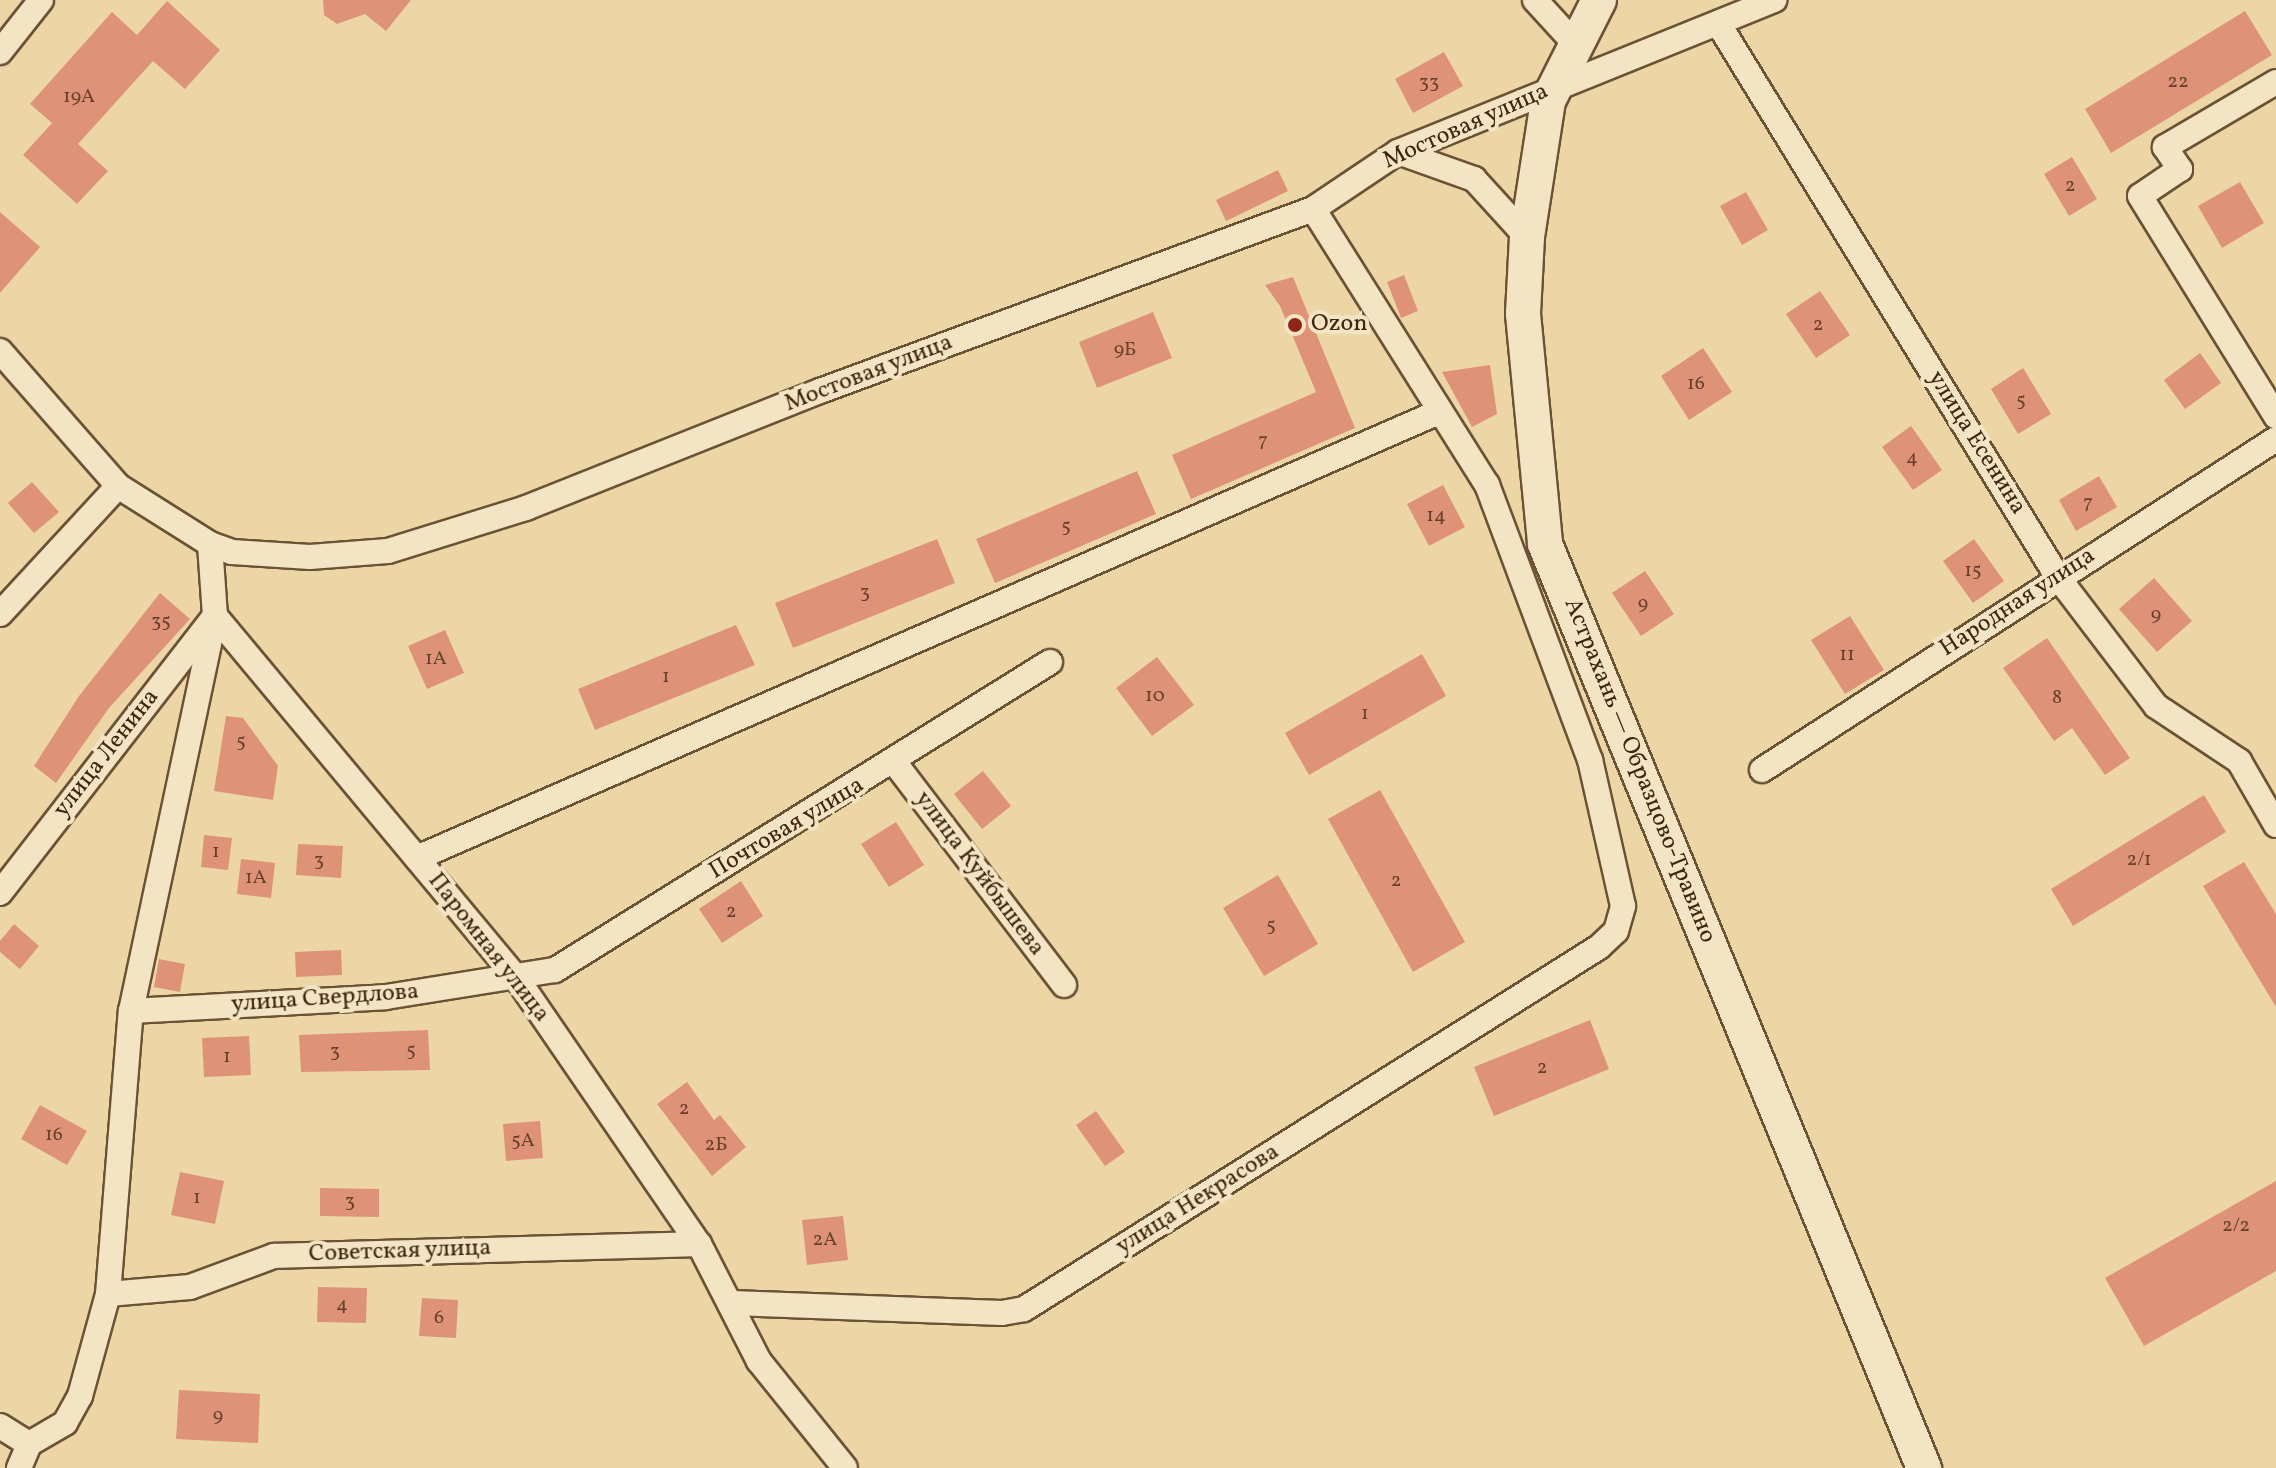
<!DOCTYPE html>
<html>
<head>
<meta charset="utf-8">
<style>
	body { margin:0 }
	#map { position:relative; width:2276px; height:1468px; overflow:hidden; background:#edd6a5; font-family:Vollkorn,serif }
	div>[style] { position:absolute }
	.building>* { inset:0; background:#de9379 }
	.roads { filter:drop-shadow(2px 0 #6b5235) drop-shadow(-2px 0 #6b5235) drop-shadow(0 2px #6b5235) drop-shadow(0 -2px #6b5235) }
	.street>* { height:24px; margin:-12px; padding:0 12px; transform-origin:12px; border-radius:12px; background:#f3e4c4 }
	.secondary>* { height:34px; margin:-17px; padding:0 17px; transform-origin:17px; border-radius:17px; background:#f3e4c4 }
	.dots>* { width:22px; height:22px; translate:-50% -50%; box-sizing:border-box; border:4px solid #f3e4c4; border-radius:50% }
	span { translate:-50% -50%; white-space:nowrap; text-align:center; line-height:1.15; -webkit-text-stroke:8px #f3e4c4; paint-order:stroke }
	.number-label { font-size:20px; color:#68412a }
	.number-label span { -webkit-text-stroke-width:0 }
	.street-label { font-size:24px; color:#402610 }
	.poi-label { font-size:24px; color:#402610 }
	.left { translate:0 -50%; text-align:left }
</style>
</head>
<body>
<div id="map">
	<div class="building">
		<div style="clip-path:polygon(323px 0,411px 0,386px 31px,365px 14px,337px 24px,324px 15px)"></div>
		<div style="clip-path:polygon(167px 1px,220px 50px,185px 89px,153px 61px,78px 144px,108px 171px,77px 204px,23px 155px,52px 123px,30px 104px,112px 12px,137px 35px)"></div>
		<div style="clip-path:polygon(2245px 11px,2272px 55px,2111px 153px,2085px 109px)"></div>
		<div style="clip-path:polygon(1444px 52px,1463px 86px,1413px 113px,1395px 79px)"></div>
		<div style="clip-path:polygon(2072px 157px,2097px 199px,2069px 216px,2044px 174px)"></div>
		<div style="clip-path:polygon(1278px 170px,1288px 191px,1226px 221px,1216px 200px)"></div>
		<div style="clip-path:polygon(2240px 182px,2264px 223px,2222px 248px,2198px 206px)"></div>
		<div style="clip-path:polygon(1746px 192px,1768px 230px,1742px 245px,1720px 206px)"></div>
		<div style="clip-path:polygon(0 212px,40px 247px,0 293px)"></div>
		<div style="clip-path:polygon(1404px 275px,1418px 311px,1401px 318px,1387px 282px)"></div>
		<div style="clip-path:polygon(1293px 277px,1355px 428px,1191px 499px,1172px 455px,1316px 392px,1280px 306px,1265px 285px)"></div>
		<div style="clip-path:polygon(1820px 291px,1850px 335px,1816px 358px,1786px 314px)"></div>
		<div style="clip-path:polygon(1153px 312px,1172px 358px,1097px 388px,1079px 342px)"></div>
		<div style="clip-path:polygon(1703px 348px,1732px 392px,1689px 420px,1661px 376px)"></div>
		<div style="clip-path:polygon(2200px 353px,2221px 383px,2185px 409px,2164px 380px)"></div>
		<div style="clip-path:polygon(1490px 365px,1497px 414px,1472px 427px,1442px 372px)"></div>
		<div style="clip-path:polygon(2023px 368px,2051px 414px,2018px 434px,1991px 389px)"></div>
		<div style="clip-path:polygon(1911px 426px,1942px 470px,1913px 490px,1882px 447px)"></div>
		<div style="clip-path:polygon(1137px 471px,1156px 514px,995px 583px,976px 539px)"></div>
		<div style="clip-path:polygon(2099px 476px,2117px 507px,2076px 531px,2059px 500px)"></div>
		<div style="clip-path:polygon(32px 482px,59px 512px,34px 533px,8px 503px)"></div>
		<div style="clip-path:polygon(1443px 485px,1465px 527px,1429px 546px,1407px 504px)"></div>
		<div style="clip-path:polygon(937px 539px,955px 583px,793px 648px,775px 603px)"></div>
		<div style="clip-path:polygon(1974px 539px,2004px 581px,1973px 603px,1943px 561px)"></div>
		<div style="clip-path:polygon(1645px 571px,1674px 614px,1641px 636px,1612px 593px)"></div>
		<div style="clip-path:polygon(2154px 578px,2192px 621px,2157px 652px,2119px 609px)"></div>
		<div style="clip-path:polygon(160px 593px,190px 619px,109px 708px,56px 783px,34px 766px,79px 696px)"></div>
		<div style="clip-path:polygon(1850px 616px,1884px 670px,1845px 694px,1811px 640px)"></div>
		<div style="clip-path:polygon(736px 625px,755px 665px,595px 730px,578px 689px)"></div>
		<div style="clip-path:polygon(445px 630px,464px 673px,427px 689px,408px 646px)"></div>
		<div style="clip-path:polygon(2047px 638px,2130px 758px,2105px 775px,2072px 728px,2054px 741px,2003px 668px)"></div>
		<div style="clip-path:polygon(1422px 654px,1446px 696px,1309px 775px,1285px 733px)"></div>
		<div style="clip-path:polygon(1157px 657px,1194px 705px,1152px 736px,1116px 688px)"></div>
		<div style="clip-path:polygon(226px 716px,243px 718px,278px 766px,273px 800px,214px 791px)"></div>
		<div style="clip-path:polygon(983px 771px,1011px 806px,982px 829px,954px 794px)"></div>
		<div style="clip-path:polygon(1380px 790px,1465px 942px,1413px 972px,1328px 819px)"></div>
		<div style="clip-path:polygon(2204px 795px,2226px 832px,2073px 926px,2051px 889px)"></div>
		<div style="clip-path:polygon(896px 822px,924px 865px,889px 887px,861px 844px)"></div>
		<div style="clip-path:polygon(204px 835px,232px 838px,228px 870px,201px 867px)"></div>
		<div style="clip-path:polygon(298px 844px,343px 846px,341px 878px,296px 875px)"></div>
		<div style="clip-path:polygon(241px 859px,275px 863px,271px 898px,237px 894px)"></div>
		<div style="clip-path:polygon(2244px 862px,2276px 914px,2276px 1007px,2203px 886px)"></div>
		<div style="clip-path:polygon(1278px 875px,1318px 944px,1264px 976px,1223px 908px)"></div>
		<div style="clip-path:polygon(741px 881px,763px 916px,722px 943px,699px 909px)"></div>
		<div style="clip-path:polygon(14px 924px,39px 946px,20px 969px,0 952px,0 941px)"></div>
		<div style="clip-path:polygon(341px 950px,342px 975px,296px 977px,295px 952px)"></div>
		<div style="clip-path:polygon(159px 959px,185px 964px,180px 992px,154px 987px)"></div>
		<div style="clip-path:polygon(1590px 1020px,1609px 1069px,1494px 1116px,1474px 1067px)"></div>
		<div style="clip-path:polygon(428px 1030px,430px 1070px,301px 1072px,299px 1035px)"></div>
		<div style="clip-path:polygon(249px 1036px,251px 1075px,204px 1077px,202px 1038px)"></div>
		<div style="clip-path:polygon(687px 1082px,714px 1120px,720px 1115px,746px 1147px,712px 1176px,657px 1104px)"></div>
		<div style="clip-path:polygon(40px 1105px,87px 1131px,67px 1165px,21px 1139px)"></div>
		<div style="clip-path:polygon(1096px 1111px,1125px 1152px,1105px 1166px,1076px 1125px)"></div>
		<div style="clip-path:polygon(540px 1121px,543px 1158px,506px 1161px,503px 1124px)"></div>
		<div style="clip-path:polygon(180px 1172px,224px 1181px,215px 1224px,171px 1215px)"></div>
		<div style="clip-path:polygon(2276px 1181px,2276px 1271px,2144px 1346px,2105px 1278px)"></div>
		<div style="clip-path:polygon(320px 1188px,379px 1189px,379px 1217px,320px 1216px)"></div>
		<div style="clip-path:polygon(843px 1216px,848px 1260px,807px 1265px,802px 1220px)"></div>
		<div style="clip-path:polygon(318px 1287px,367px 1288px,366px 1323px,317px 1322px)"></div>
		<div style="clip-path:polygon(422px 1298px,458px 1300px,456px 1338px,419px 1336px)"></div>
		<div style="clip-path:polygon(179px 1390px,260px 1394px,258px 1443px,176px 1439px)"></div>
	</div>
	<div class="roads">
		<div class="street">
			<div style="left:1535px;top:0;width:64px;rotate:47.5deg"></div>
			<div style="left:1718px;top:23px;width:649px;rotate:58.49deg"></div>
			<div style="left:2057px;top:576px;width:163px;rotate:52.7deg"></div>
			<div style="left:2156px;top:706px;width:100px;rotate:33.5deg"></div>
			<div style="left:2239px;top:761px;width:74px;rotate:60deg"></div>
			<div style="left:0;top:52px;width:66px;rotate:-51.7deg"></div>
			<div style="left:2276px;top:82px;width:129px;rotate:149.6deg"></div>
			<div style="left:2165px;top:147px;width:27px;rotate:56deg"></div>
			<div style="left:2180px;top:169px;width:48px;rotate:146deg"></div>
			<div style="left:2140px;top:196px;width:259px;rotate:58.3deg"></div>
			<div style="left:1398px;top:152px;width:81px;rotate:19.6deg"></div>
			<div style="left:1474px;top:179px;width:79px;rotate:47.6deg"></div>
			<div style="left:0;top:351px;width:179px;rotate:48.8deg"></div>
			<div style="left:118px;top:486px;width:109px;rotate:32.2deg"></div>
			<div style="left:210px;top:544px;width:23px;rotate:20deg"></div>
			<div style="left:232px;top:552px;width:78px;rotate:3.7deg"></div>
			<div style="left:310px;top:557px;width:78px;rotate:-4.4deg"></div>
			<div style="left:388px;top:551px;width:145px;rotate:-17.3deg"></div>
			<div style="left:526px;top:508px;width:316px;rotate:-21.7deg"></div>
			<div style="left:820px;top:391px;width:526px;rotate:-20.26deg"></div>
			<div style="left:1313px;top:209px;width:102px;rotate:-33.8deg"></div>
			<div style="left:1398px;top:152px;width:406px;rotate:-22deg"></div>
			<div style="left:0;top:614px;width:174px;rotate:-47.3deg"></div>
			<div style="left:895px;top:763px;width:279px;rotate:52.7deg"></div>
			<div style="left:1762px;top:770px;width:611px;rotate:-32.78deg"></div>
			<div style="left:417px;top:858px;width:1115px;rotate:-23.58deg"></div>
			<div style="left:0;top:893px;width:351px;rotate:-52.2deg"></div>
			<div style="left:215px;top:616px;width:474px;rotate:50.2deg"></div>
			<div style="left:518px;top:980px;width:320px;rotate:55.6deg"></div>
			<div style="left:699px;top:1244px;width:131px;rotate:62.9deg"></div>
			<div style="left:759px;top:1361px;width:137px;rotate:51.2deg"></div>
			<div style="left:131px;top:1011px;width:255px;rotate:-3.1deg"></div>
			<div style="left:386px;top:997px;width:171px;rotate:-9.1deg"></div>
			<div style="left:555px;top:970px;width:583px;rotate:-31.89deg"></div>
			<div style="left:108px;top:1294px;width:82px;rotate:-4.9deg"></div>
			<div style="left:190px;top:1287px;width:90px;rotate:-20.3deg"></div>
			<div style="left:274px;top:1256px;width:425px;rotate:-1.6deg"></div>
			<div style="left:732px;top:1303px;width:270px;rotate:2.1deg"></div>
			<div style="left:1002px;top:1313px;width:22px;rotate:-10deg"></div>
			<div style="left:1024px;top:1309px;width:679px;rotate:-32.19deg"></div>
			<div style="left:1599px;top:947px;width:23px;rotate:-43deg"></div>
			<div style="left:1616px;top:931px;width:26px;rotate:-74deg"></div>
			<div style="left:1623px;top:906px;width:150px;rotate:-102.7deg"></div>
			<div style="left:1590px;top:760px;width:294px;rotate:-110.5deg"></div>
			<div style="left:1487px;top:485px;width:326px;rotate:-122.2deg"></div>
			<div style="left:0;top:1426px;width:34px;rotate:32deg"></div>
			<div style="left:29px;top:1444px;width:42px;rotate:-30.3deg"></div>
			<div style="left:65px;top:1423px;width:31px;rotate:-61deg"></div>
			<div style="left:80px;top:1396px;width:106px;rotate:-74.6deg"></div>
			<div style="left:108px;top:1294px;width:284px;rotate:-85.4deg"></div>
			<div style="left:131px;top:1011px;width:404px;rotate:-78deg"></div>
			<div style="left:215px;top:616px;width:72px;rotate:-94deg"></div>
			<div style="left:19px;top:1468px;width:26px;rotate:-67deg"></div>
		</div>
		<div class="secondary">
			<div style="left:1599px;top:0;width:113px;rotate:116.8deg"></div>
			<div style="left:1548px;top:101px;width:138px;rotate:98.8deg"></div>
			<div style="left:1527px;top:237px;width:77px;rotate:93deg"></div>
			<div style="left:1523px;top:314px;width:231px;rotate:84.5deg"></div>
			<div style="left:1545px;top:544px;width:999px;rotate:67.7deg"></div>
		</div>
	</div>
	<div class="dots">
		<div style="left:1295px;top:325px;background:#8f2418"></div>
	</div>
	<div class="number-label">
		<span style="left:2178px;top:82px">22</span>
		<span style="left:1429px;top:83px">33</span>
		<span style="left:79px;top:97px">19А</span>
		<span style="left:2070px;top:186px">2</span>
		<span style="left:1818px;top:325px">2</span>
		<span style="left:1125px;top:350px">9Б</span>
		<span style="left:1696px;top:384px">16</span>
		<span style="left:2021px;top:401px">5</span>
		<span style="left:1263px;top:441px">7</span>
		<span style="left:1912px;top:458px">4</span>
		<span style="left:2088px;top:503px">7</span>
		<span style="left:1436px;top:516px">14</span>
		<span style="left:1066px;top:527px">5</span>
		<span style="left:1973px;top:571px">15</span>
		<span style="left:865px;top:593px">3</span>
		<span style="left:1643px;top:604px">9</span>
		<span style="left:2156px;top:615px">9</span>
		<span style="left:161px;top:622px">35</span>
		<span style="left:1847px;top:655px">11</span>
		<span style="left:436px;top:659px">1А</span>
		<span style="left:666px;top:677px">1</span>
		<span style="left:1155px;top:696px">10</span>
		<span style="left:2057px;top:698px">8</span>
		<span style="left:1365px;top:714px">1</span>
		<span style="left:241px;top:742px">5</span>
		<span style="left:216px;top:852px">1</span>
		<span style="left:2139px;top:860px">2/1</span>
		<span style="left:319px;top:861px">3</span>
		<span style="left:256px;top:878px">1А</span>
		<span style="left:1396px;top:881px">2</span>
		<span style="left:731px;top:912px">2</span>
		<span style="left:1271px;top:926px">5</span>
		<span style="left:411px;top:1051px">5</span>
		<span style="left:335px;top:1052px">3</span>
		<span style="left:227px;top:1057px">1</span>
		<span style="left:1542px;top:1068px">2</span>
		<span style="left:684px;top:1109px">2</span>
		<span style="left:54px;top:1135px">16</span>
		<span style="left:523px;top:1141px">5А</span>
		<span style="left:716px;top:1145px">2Б</span>
		<span style="left:197px;top:1198px">1</span>
		<span style="left:350px;top:1202px">3</span>
		<span style="left:2236px;top:1226px">2/2</span>
		<span style="left:825px;top:1240px">2А</span>
		<span style="left:342px;top:1305px">4</span>
		<span style="left:439px;top:1318px">6</span>
		<span style="left:218px;top:1416px">9</span>
	</div>
	<div class="street-label">
		<span style="left:1466px;top:127px;rotate:-24deg">Мостовая улица</span>
		<span style="left:869px;top:374px;rotate:-21deg">Мостовая улица</span>
		<span style="left:1976px;top:443px;rotate:58deg">улица Есенина</span>
		<span style="left:2018px;top:603px;rotate:-33deg">Народная улица</span>
		<span style="left:107px;top:754px;rotate:-52deg">улица Ленина</span>
		<span style="left:1639px;top:771px;rotate:68deg">Астрахань — Образцово-Травино</span>
		<span style="left:787px;top:829px;rotate:-31deg">Почтовая улица</span>
		<span style="left:979px;top:874px;rotate:53deg">улица Куйбышева</span>
		<span style="left:488px;top:948px;rotate:52deg">Паромная улица</span>
		<span style="left:325px;top:999px;rotate:-4deg">улица Свердлова</span>
		<span style="left:1198px;top:1200px;rotate:-32deg">улица Некрасова</span>
		<span style="left:400px;top:1252px;rotate:-2deg">Советская улица</span>
	</div>
	<div class="poi-label">
		<span class="left" style="left:1311px;top:325px">Ozon</span>
	</div>
</div>
</body>
</html>
